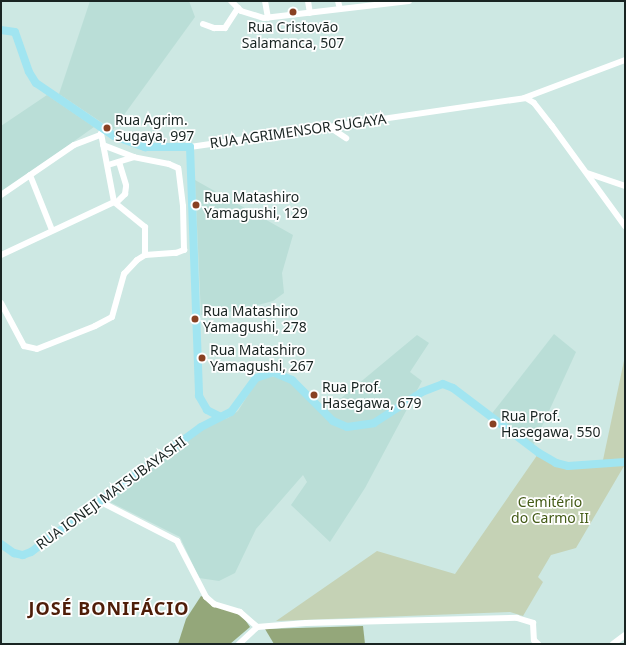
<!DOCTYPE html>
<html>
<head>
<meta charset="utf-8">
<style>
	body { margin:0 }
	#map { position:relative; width:626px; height:645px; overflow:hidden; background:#cde8e3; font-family:"Noto Sans",sans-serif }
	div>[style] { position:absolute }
	.built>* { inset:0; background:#baded7 }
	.green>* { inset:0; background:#c5d2b5 }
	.forest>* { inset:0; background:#94a77a }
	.minor>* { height:6px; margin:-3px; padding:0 3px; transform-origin:3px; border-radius:3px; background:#fff }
	.major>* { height:8px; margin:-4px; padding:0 4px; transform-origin:4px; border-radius:4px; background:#a1e5f1 }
	.dots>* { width:11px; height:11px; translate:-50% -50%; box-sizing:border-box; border:2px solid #fff; border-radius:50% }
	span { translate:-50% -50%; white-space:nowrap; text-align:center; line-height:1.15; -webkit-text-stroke:3.5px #fff; paint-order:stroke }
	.poi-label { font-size:14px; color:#192422 }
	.left { translate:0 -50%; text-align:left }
	.street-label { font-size:14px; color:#192422 }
	.park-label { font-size:14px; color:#445b17 }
	.district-label { font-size:18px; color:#4e1d08; font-weight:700; letter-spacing:1px }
	.frame { position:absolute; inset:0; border:2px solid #192422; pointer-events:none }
</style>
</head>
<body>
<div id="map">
	<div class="built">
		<div style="clip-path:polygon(90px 1px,189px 1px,195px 17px,113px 130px,59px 94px)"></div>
		<div style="clip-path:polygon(47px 95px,94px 127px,1px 193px,1px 126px)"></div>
		<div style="clip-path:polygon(195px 180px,293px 235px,282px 273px,284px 293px,273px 301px,235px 311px,201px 315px)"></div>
		<div style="clip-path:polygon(554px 334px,576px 352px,533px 446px,490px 416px)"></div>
		<div style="clip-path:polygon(417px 335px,429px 343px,410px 372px,422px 381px,365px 488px,330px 542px,291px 505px,307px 482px,303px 475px,256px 529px,235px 573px,219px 581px,199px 578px,180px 537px,104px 499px,210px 423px,228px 418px,238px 411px,256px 382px,270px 376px,287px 379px,322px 414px)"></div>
	</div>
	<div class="green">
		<div style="clip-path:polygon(625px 356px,625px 459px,603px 460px)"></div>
		<div style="clip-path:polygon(538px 454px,550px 462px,624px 466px,576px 548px,551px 555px,538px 577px,543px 582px,523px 616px,510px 612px,276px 621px,377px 551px,455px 574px)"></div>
	</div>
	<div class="forest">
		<div style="clip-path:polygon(201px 596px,241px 614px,250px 627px,230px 644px,178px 644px,186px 619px)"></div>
		<div style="clip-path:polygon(363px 626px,365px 644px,274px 644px,265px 629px)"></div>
	</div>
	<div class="minor">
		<div style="left:231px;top:1px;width:14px;rotate:45deg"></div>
		<div style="left:241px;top:11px;width:24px;rotate:17deg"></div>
		<div style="left:264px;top:18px;width:146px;rotate:-6.7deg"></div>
		<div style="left:265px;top:1px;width:17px;rotate:80deg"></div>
		<div style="left:308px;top:1px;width:12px;rotate:81deg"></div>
		<div style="left:338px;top:1px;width:8px;rotate:76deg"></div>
		<div style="left:203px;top:24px;width:12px;rotate:20deg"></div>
		<div style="left:214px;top:28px;width:11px"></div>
		<div style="left:225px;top:28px;width:24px;rotate:-57deg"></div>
		<div style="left:524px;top:98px;width:108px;rotate:-20.6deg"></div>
		<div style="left:328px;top:126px;width:22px;rotate:34deg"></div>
		<div style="left:190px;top:147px;width:340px;rotate:-8.3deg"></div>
		<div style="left:526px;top:98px;width:9px;rotate:32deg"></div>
		<div style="left:534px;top:103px;width:29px;rotate:52deg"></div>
		<div style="left:552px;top:126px;width:124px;rotate:53.9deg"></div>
		<div style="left:119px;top:162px;width:24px;rotate:73deg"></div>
		<div style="left:108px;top:165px;width:27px;rotate:-17deg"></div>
		<div style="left:587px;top:173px;width:40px;rotate:18.9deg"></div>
		<div style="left:30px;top:175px;width:59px;rotate:68.2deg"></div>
		<div style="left:1px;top:195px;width:88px;rotate:-34.4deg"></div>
		<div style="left:74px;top:145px;width:28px;rotate:-21deg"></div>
		<div style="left:114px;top:202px;width:40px;rotate:39deg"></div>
		<div style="left:145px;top:227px;width:28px;rotate:90deg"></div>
		<div style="left:116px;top:203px;width:13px;rotate:-45deg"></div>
		<div style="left:125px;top:194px;width:7px;rotate:-82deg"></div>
		<div style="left:1px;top:255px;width:125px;rotate:-25.1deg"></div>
		<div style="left:114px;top:202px;width:70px;rotate:-100.7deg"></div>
		<div style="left:1px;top:303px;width:49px;rotate:61.9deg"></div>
		<div style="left:24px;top:346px;width:13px;rotate:13deg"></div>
		<div style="left:37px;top:349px;width:62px;rotate:-21.6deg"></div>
		<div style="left:95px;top:326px;width:19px;rotate:-28deg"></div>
		<div style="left:112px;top:317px;width:45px;rotate:-74.4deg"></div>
		<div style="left:124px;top:274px;width:19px;rotate:-47deg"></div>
		<div style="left:137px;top:260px;width:9px;rotate:-32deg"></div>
		<div style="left:145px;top:255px;width:31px;rotate:-4deg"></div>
		<div style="left:176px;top:253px;width:9px;rotate:-21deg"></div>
		<div style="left:184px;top:250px;width:44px;rotate:-91.3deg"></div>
		<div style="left:183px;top:206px;width:38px;rotate:-97deg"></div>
		<div style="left:178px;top:168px;width:10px;rotate:-156deg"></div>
		<div style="left:169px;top:164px;width:36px;rotate:-169deg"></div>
		<div style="left:134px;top:157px;width:33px;rotate:-159deg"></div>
		<div style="left:99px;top:501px;width:88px;rotate:27.1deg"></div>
		<div style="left:177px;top:541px;width:63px;rotate:62.6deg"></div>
		<div style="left:206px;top:597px;width:11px;rotate:41deg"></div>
		<div style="left:214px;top:604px;width:27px;rotate:17deg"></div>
		<div style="left:240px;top:612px;width:23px;rotate:41deg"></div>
		<div style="left:257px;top:627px;width:49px;rotate:-4.7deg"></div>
		<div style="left:306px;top:623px;width:211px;rotate:-1.4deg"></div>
		<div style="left:517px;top:618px;width:17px;rotate:17deg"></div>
		<div style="left:533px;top:623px;width:17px;rotate:87deg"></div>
		<div style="left:534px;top:640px;width:6px;rotate:45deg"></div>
		<div style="left:239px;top:644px;width:25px;rotate:-43deg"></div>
		<div style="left:613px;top:644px;width:15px;rotate:-37deg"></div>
	</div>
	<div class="major">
		<div style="left:1px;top:30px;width:14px;rotate:8deg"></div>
		<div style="left:15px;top:32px;width:42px;rotate:70.7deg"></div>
		<div style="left:29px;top:72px;width:13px;rotate:58deg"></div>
		<div style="left:36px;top:83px;width:94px;rotate:34.2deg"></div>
		<div style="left:114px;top:136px;width:33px;rotate:20deg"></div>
		<div style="left:145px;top:147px;width:45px"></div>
		<div style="left:190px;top:147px;width:249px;rotate:87.9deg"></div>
		<div style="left:199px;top:396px;width:16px;rotate:60deg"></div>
		<div style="left:207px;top:410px;width:13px;rotate:27deg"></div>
		<div style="left:1px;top:544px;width:16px;rotate:35deg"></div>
		<div style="left:14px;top:553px;width:9px;rotate:13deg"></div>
		<div style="left:23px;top:555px;width:9px;rotate:-21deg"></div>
		<div style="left:31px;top:552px;width:211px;rotate:-36.3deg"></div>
		<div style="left:201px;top:427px;width:34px;rotate:-27deg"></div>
		<div style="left:231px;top:412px;width:42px;rotate:-53.7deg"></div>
		<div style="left:256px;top:378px;width:18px;rotate:-19deg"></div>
		<div style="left:273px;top:372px;width:21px;rotate:23deg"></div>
		<div style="left:292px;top:380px;width:58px;rotate:45deg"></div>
		<div style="left:333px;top:421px;width:15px;rotate:23deg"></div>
		<div style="left:347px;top:427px;width:27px;rotate:-8deg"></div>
		<div style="left:374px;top:423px;width:57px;rotate:-32.9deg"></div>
		<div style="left:422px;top:392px;width:22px;rotate:-21deg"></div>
		<div style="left:443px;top:384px;width:11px;rotate:22deg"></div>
		<div style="left:453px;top:388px;width:108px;rotate:37.1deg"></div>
		<div style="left:539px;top:453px;width:20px;rotate:30deg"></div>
		<div style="left:556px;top:463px;width:12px;rotate:14deg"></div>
		<div style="left:568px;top:466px;width:57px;rotate:-4deg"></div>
	</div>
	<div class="dots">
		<div style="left:293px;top:12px;background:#894123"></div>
		<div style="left:107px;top:128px;background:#894123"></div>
		<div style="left:196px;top:205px;background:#894123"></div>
		<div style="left:195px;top:319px;background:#894123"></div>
		<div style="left:202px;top:358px;background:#894123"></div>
		<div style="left:314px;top:395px;background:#894123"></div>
		<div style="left:493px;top:424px;background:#894123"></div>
	</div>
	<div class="poi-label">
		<span style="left:293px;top:35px">Rua Cristovão<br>Salamanca, 507</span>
		<span class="left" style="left:115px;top:128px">Rua Agrim.<br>Sugaya, 997</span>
		<span class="left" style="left:204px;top:205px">Rua Matashiro<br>Yamagushi, 129</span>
		<span class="left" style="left:203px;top:319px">Rua Matashiro<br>Yamagushi, 278</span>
		<span class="left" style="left:210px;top:358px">Rua Matashiro<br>Yamagushi, 267</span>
		<span class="left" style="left:322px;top:395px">Rua Prof.<br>Hasegawa, 679</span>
		<span class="left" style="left:501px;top:424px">Rua Prof.<br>Hasegawa, 550</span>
	</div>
	<div class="street-label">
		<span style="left:298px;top:131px;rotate:-8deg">RUA AGRIMENSOR SUGAYA</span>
		<span style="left:111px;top:493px;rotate:-36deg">RUA IONEJI MATSUBAYASHI</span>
	</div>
	<div class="park-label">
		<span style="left:550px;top:510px">Cemitério<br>do Carmo II</span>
	</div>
	<div class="district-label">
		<span style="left:109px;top:608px">JOSÉ BONIFÁCIO</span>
	</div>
	<div class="frame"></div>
</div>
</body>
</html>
